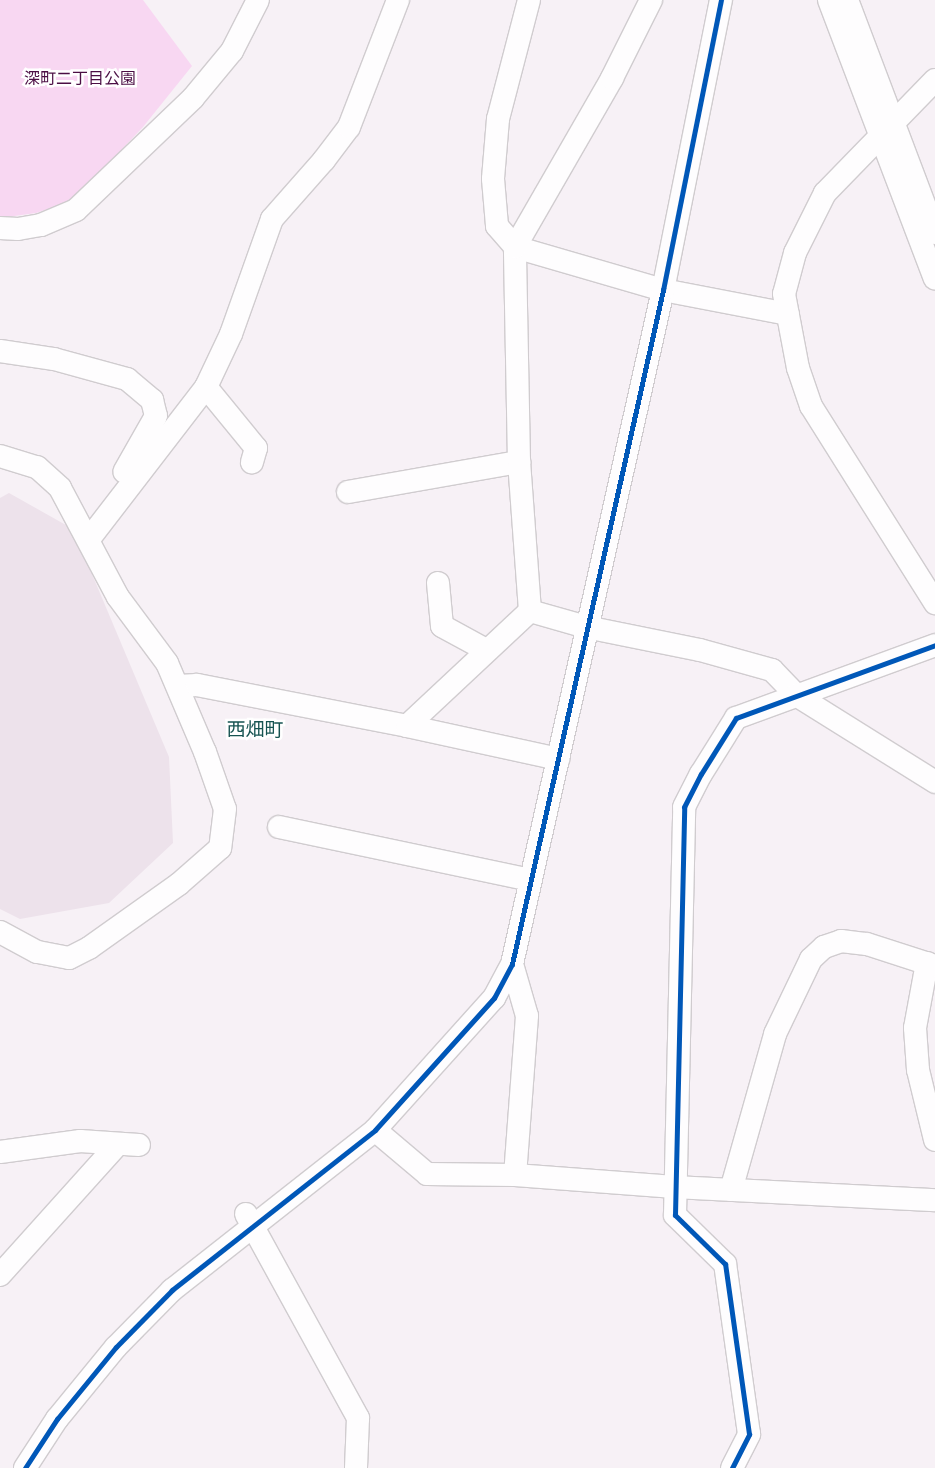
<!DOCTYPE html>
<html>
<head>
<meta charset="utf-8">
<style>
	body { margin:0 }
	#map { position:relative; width:935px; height:1468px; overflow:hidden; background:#f7f1f6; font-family:"Varela Round","Noto Sans JP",sans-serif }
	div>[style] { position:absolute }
	.built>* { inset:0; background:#ede2eb }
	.green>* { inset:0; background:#f8d7f2 }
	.roads { filter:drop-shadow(1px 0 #d0cccf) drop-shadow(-1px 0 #d0cccf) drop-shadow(0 1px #d0cccf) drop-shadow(0 -1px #d0cccf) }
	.minor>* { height:22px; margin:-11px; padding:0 11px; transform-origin:11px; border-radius:11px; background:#fefdfe }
	.cycleway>* { height:5px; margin:-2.5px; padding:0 2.5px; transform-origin:2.5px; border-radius:2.5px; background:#0057b8 }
	span { translate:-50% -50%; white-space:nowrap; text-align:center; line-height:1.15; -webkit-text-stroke:5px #fff; paint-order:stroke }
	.park-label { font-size:16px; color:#4b0e44 }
	.quarter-label { font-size:19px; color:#165351 }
</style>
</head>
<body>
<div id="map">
	<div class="built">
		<div style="clip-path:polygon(9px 493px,73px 529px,169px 757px,173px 843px,109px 903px,20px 919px,0 909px,0 498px)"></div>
	</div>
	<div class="green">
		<div style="clip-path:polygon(0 0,143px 0,192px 66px,143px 127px,86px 187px,69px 202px,36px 213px,7px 217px,0 216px)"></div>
	</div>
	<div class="roads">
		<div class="minor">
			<div style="left:529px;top:0;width:123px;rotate:104.6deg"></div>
			<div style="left:498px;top:119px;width:60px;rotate:94.8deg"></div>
			<div style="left:493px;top:179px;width:47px;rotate:85.1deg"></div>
			<div style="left:497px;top:226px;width:28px;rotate:49deg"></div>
			<div style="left:515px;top:247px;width:154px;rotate:16.2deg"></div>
			<div style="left:663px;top:290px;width:127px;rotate:10.9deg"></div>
			<div style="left:829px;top:0;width:298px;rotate:69.2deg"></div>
			<div style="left:847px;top:0;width:249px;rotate:69.3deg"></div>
			<div style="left:935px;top:80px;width:158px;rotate:134.2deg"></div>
			<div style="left:825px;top:193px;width:67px;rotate:116.6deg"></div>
			<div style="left:795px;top:253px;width:42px;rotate:105deg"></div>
			<div style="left:784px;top:294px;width:75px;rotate:79.3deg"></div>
			<div style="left:798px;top:368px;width:40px;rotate:71.1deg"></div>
			<div style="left:811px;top:406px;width:233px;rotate:57.8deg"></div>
			<div style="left:0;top:228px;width:18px;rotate:3deg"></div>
			<div style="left:18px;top:229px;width:23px;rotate:-10deg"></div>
			<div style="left:41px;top:225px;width:38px;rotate:-23deg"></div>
			<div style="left:76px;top:210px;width:162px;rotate:-43.7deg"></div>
			<div style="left:193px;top:98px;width:61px;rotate:-50.3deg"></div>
			<div style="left:232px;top:51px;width:57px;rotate:-63deg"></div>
			<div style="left:0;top:351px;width:55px;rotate:8.4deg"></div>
			<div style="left:54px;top:359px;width:76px;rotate:15.3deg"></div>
			<div style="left:127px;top:379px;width:33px;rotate:40deg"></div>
			<div style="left:152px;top:400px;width:16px;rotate:76deg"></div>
			<div style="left:156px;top:416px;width:64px;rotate:119.7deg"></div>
			<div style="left:206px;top:387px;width:79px;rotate:50.7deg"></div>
			<div style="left:256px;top:448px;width:15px;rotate:106deg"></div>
			<div style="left:0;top:456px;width:39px;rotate:17deg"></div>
			<div style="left:37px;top:467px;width:31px;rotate:42deg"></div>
			<div style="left:60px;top:488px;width:123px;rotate:62deg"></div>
			<div style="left:118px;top:597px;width:82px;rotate:53.4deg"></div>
			<div style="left:167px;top:663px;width:97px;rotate:66.9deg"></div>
			<div style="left:205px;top:752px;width:60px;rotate:70.7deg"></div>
			<div style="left:225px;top:809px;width:39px;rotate:97deg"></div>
			<div style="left:220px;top:848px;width:55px;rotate:138.7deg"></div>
			<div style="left:179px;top:884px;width:110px;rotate:144.6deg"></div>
			<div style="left:89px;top:948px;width:22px;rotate:153deg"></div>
			<div style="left:69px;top:958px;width:33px;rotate:-169deg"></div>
			<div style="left:37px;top:952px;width:42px;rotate:-151.6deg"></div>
			<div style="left:348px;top:492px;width:174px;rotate:-10deg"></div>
			<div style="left:89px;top:539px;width:192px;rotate:-52.4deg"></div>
			<div style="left:206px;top:387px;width:59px;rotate:-64.7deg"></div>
			<div style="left:231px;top:334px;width:122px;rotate:-70.4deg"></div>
			<div style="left:272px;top:219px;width:79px;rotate:-48.6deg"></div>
			<div style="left:324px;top:160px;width:41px;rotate:-52.9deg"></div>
			<div style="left:349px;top:127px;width:136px;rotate:-68.9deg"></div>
			<div style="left:438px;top:583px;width:43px;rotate:84.7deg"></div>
			<div style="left:442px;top:626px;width:50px;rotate:28.6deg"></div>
			<div style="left:530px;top:611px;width:149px;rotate:-94.2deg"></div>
			<div style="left:519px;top:462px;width:215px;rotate:-91.1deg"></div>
			<div style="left:515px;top:247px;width:195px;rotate:-60.1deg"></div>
			<div style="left:612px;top:78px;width:87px;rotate:-63.4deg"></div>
			<div style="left:530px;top:611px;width:58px;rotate:15.9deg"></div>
			<div style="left:586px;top:627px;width:116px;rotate:11.4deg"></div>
			<div style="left:700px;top:650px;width:75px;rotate:15.5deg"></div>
			<div style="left:772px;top:670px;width:35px;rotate:46deg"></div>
			<div style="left:796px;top:695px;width:164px;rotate:32deg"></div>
			<div style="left:178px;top:686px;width:19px;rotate:-3deg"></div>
			<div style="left:197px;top:685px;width:214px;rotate:11deg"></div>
			<div style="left:407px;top:726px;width:155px;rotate:12.3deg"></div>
			<div style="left:407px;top:726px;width:168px;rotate:-43.1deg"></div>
			<div style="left:279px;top:827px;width:257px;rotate:11.9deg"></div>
			<div style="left:927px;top:963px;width:66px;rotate:100.5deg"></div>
			<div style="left:915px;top:1028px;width:42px;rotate:85.9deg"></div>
			<div style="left:918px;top:1070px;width:72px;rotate:76.3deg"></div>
			<div style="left:512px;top:964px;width:54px;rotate:73.9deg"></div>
			<div style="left:527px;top:1016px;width:159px;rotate:94.3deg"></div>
			<div style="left:375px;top:1130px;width:68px;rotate:40.2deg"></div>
			<div style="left:427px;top:1174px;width:88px;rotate:0.7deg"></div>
			<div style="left:515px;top:1175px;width:160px;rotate:4.3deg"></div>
			<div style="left:675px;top:1187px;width:260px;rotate:2.9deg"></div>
			<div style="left:0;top:1152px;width:81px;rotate:-7.8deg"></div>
			<div style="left:80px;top:1141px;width:59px;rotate:3.9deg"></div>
			<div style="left:731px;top:1190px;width:162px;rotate:-74.2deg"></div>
			<div style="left:775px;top:1034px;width:83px;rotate:-64.4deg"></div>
			<div style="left:811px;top:959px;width:18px;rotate:-43deg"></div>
			<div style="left:824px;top:947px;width:18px;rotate:-19deg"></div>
			<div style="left:841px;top:941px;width:26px;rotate:7deg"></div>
			<div style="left:867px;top:944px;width:71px;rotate:17.9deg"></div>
			<div style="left:246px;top:1214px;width:233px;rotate:61.2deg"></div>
			<div style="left:358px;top:1418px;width:50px;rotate:92.3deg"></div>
			<div style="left:0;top:1275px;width:176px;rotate:-48deg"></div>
			<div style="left:25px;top:1468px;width:59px;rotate:-56.9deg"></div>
			<div style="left:57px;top:1419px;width:93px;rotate:-50.7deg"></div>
			<div style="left:116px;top:1347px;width:80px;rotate:-45.5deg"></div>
			<div style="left:172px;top:1290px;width:258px;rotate:-38.2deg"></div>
			<div style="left:375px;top:1130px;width:178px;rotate:-48deg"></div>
			<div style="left:494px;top:998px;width:38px;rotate:-62deg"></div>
			<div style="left:512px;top:964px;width:691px;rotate:-77.37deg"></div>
			<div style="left:663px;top:290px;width:296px;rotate:-78.7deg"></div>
			<div style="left:732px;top:1468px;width:38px;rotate:-63deg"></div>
			<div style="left:749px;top:1434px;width:172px;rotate:-98deg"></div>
			<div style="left:725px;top:1264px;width:70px;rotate:-135.6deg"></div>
			<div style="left:675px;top:1215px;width:408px;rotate:-88.7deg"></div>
			<div style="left:684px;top:807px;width:37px;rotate:-63deg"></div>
			<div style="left:701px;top:774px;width:66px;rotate:-58deg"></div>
			<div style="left:736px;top:718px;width:212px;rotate:-20.1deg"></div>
		</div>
	</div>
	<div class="cycleway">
		<div style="left:25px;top:1468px;width:59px;rotate:-56.9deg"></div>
		<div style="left:57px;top:1419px;width:93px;rotate:-50.7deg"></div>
		<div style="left:116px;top:1347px;width:80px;rotate:-45.5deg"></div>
		<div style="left:172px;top:1290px;width:258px;rotate:-38.2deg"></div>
		<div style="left:375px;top:1130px;width:178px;rotate:-48deg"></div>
		<div style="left:494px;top:998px;width:38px;rotate:-62deg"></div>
		<div style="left:512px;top:964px;width:691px;rotate:-77.37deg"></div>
		<div style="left:663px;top:290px;width:296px;rotate:-78.7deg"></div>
		<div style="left:732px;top:1468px;width:38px;rotate:-63deg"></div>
		<div style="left:749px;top:1434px;width:172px;rotate:-98deg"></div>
		<div style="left:725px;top:1264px;width:70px;rotate:-135.6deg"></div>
		<div style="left:675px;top:1215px;width:408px;rotate:-88.7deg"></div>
		<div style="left:684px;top:807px;width:37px;rotate:-63deg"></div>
		<div style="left:701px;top:774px;width:66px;rotate:-58deg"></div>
		<div style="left:736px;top:718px;width:212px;rotate:-20.1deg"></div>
	</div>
	<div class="park-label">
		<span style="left:80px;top:79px">深町二丁目公園</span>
	</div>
	<div class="quarter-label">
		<span style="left:255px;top:731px">西畑町</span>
	</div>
</div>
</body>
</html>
